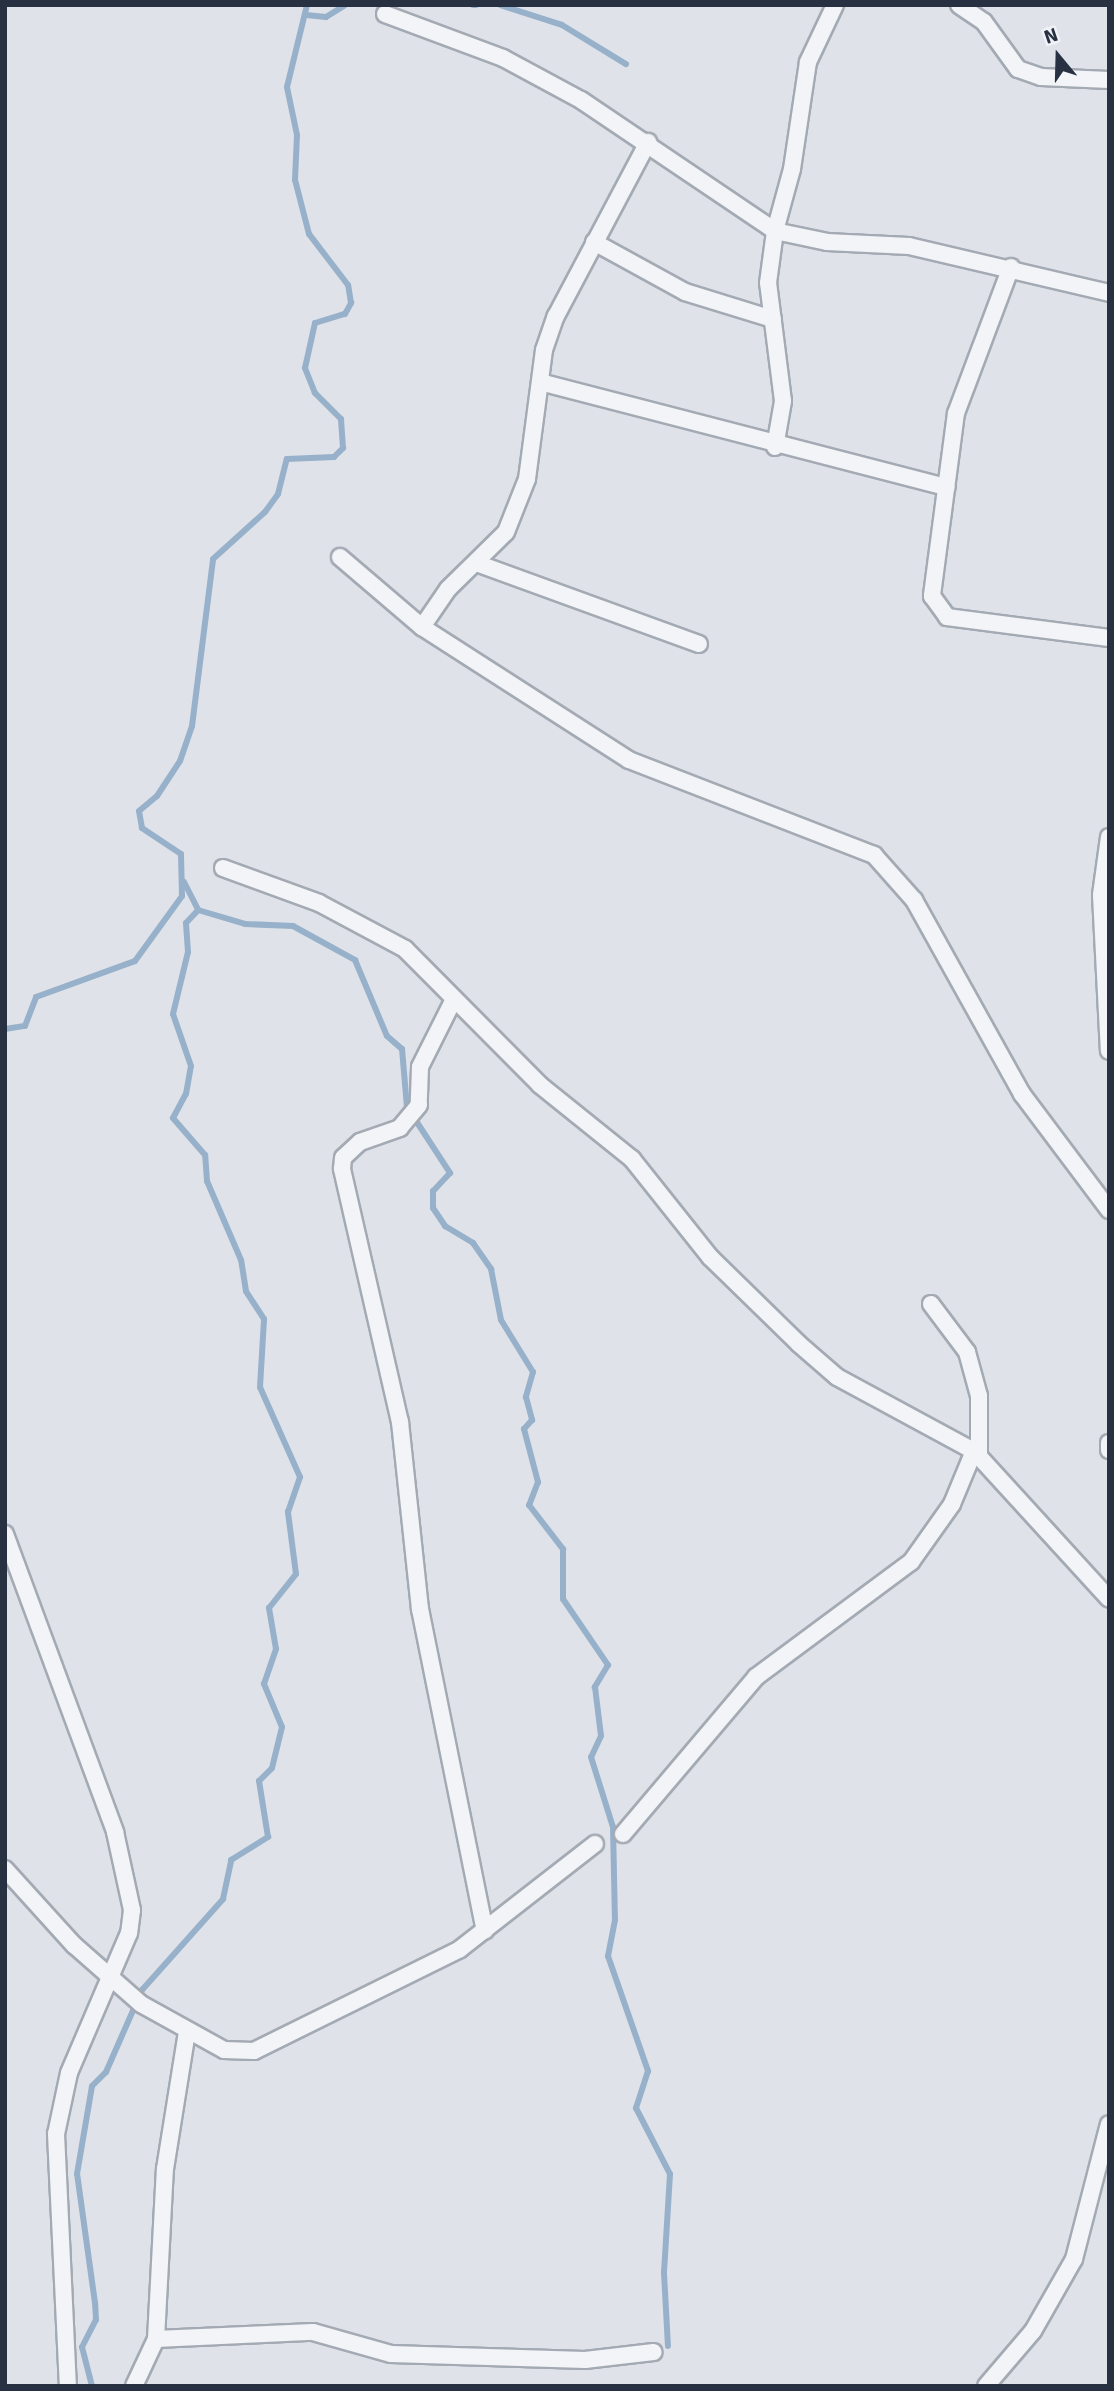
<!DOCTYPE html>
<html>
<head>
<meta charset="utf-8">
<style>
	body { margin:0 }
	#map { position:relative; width:1114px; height:2391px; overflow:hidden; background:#dfe3e9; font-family:Signika,sans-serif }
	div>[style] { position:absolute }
	.stream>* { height:6px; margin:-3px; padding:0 3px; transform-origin:3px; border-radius:3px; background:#98b1cb }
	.roads { filter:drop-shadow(2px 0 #a4aab3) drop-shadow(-2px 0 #a4aab3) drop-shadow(0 2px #a4aab3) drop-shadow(0 -2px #a4aab3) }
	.minor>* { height:16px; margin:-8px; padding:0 8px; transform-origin:8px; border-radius:8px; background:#f2f4f7 }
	span { translate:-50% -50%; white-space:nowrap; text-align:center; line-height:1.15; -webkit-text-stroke:5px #eff2f7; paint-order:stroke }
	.frame { position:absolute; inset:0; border:7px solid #273141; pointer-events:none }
	.north { position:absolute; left:1023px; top:21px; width:70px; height:70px; -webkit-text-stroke:5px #eff2f7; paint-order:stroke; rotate:341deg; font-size:19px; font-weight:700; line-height:28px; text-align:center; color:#273141 }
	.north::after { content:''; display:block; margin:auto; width:24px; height:32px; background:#273141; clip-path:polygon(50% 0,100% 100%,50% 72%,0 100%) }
</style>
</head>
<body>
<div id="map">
	<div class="stream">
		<div style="left:473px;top:5px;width:3px"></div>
		<div style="left:500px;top:5px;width:65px;rotate:17.9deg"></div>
		<div style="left:562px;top:25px;width:75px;rotate:31.4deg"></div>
		<div style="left:306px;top:15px;width:20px;rotate:6deg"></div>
		<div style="left:326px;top:17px;width:22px;rotate:-32deg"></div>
		<div style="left:184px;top:882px;width:31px;rotate:63deg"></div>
		<div style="left:198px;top:910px;width:49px;rotate:16.6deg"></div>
		<div style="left:245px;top:924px;width:48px;rotate:2.4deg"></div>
		<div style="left:293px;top:926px;width:71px;rotate:28.7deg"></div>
		<div style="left:355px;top:960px;width:82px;rotate:67.2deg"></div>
		<div style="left:387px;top:1036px;width:20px;rotate:41deg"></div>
		<div style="left:402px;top:1049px;width:58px;rotate:85.1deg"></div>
		<div style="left:407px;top:1107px;width:79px;rotate:56.9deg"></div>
		<div style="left:450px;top:1173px;width:25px;rotate:133deg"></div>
		<div style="left:433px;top:1191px;width:17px;rotate:90deg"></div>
		<div style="left:433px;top:1208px;width:22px;rotate:56deg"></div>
		<div style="left:445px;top:1226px;width:33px;rotate:31deg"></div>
		<div style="left:473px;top:1243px;width:32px;rotate:55deg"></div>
		<div style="left:491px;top:1269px;width:52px;rotate:78.9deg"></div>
		<div style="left:501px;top:1320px;width:61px;rotate:58.4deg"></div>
		<div style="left:533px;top:1372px;width:26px;rotate:106deg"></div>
		<div style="left:526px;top:1397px;width:24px;rotate:75deg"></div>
		<div style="left:532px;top:1420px;width:12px;rotate:132deg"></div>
		<div style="left:524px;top:1429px;width:55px;rotate:75.2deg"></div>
		<div style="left:538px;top:1482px;width:25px;rotate:111deg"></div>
		<div style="left:529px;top:1505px;width:56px;rotate:52.3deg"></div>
		<div style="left:563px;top:1549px;width:50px;rotate:90deg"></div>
		<div style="left:563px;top:1599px;width:80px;rotate:55.7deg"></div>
		<div style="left:608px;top:1665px;width:26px;rotate:121deg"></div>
		<div style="left:595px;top:1687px;width:49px;rotate:83deg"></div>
		<div style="left:601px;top:1736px;width:23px;rotate:115deg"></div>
		<div style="left:591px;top:1757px;width:73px;rotate:72.6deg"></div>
		<div style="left:613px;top:1827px;width:93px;rotate:88.8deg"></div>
		<div style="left:615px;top:1920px;width:37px;rotate:101deg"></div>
		<div style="left:608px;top:1956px;width:122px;rotate:70.8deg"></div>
		<div style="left:648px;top:2071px;width:39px;rotate:108deg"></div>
		<div style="left:636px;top:2108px;width:74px;rotate:62.7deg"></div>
		<div style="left:670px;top:2174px;width:99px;rotate:93.5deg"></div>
		<div style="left:664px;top:2273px;width:73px;rotate:86.9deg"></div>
		<div style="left:5px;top:1029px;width:20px;rotate:-9deg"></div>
		<div style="left:25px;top:1026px;width:31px;rotate:-69deg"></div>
		<div style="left:36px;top:997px;width:105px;rotate:-20deg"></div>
		<div style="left:135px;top:961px;width:80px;rotate:-54.1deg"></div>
		<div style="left:182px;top:896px;width:42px;rotate:-91.4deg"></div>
		<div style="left:181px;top:854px;width:47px;rotate:-146.3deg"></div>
		<div style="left:142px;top:828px;width:17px;rotate:-100deg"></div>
		<div style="left:139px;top:811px;width:23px;rotate:-40deg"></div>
		<div style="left:157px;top:796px;width:42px;rotate:-56.7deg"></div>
		<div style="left:180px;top:761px;width:37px;rotate:-71deg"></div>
		<div style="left:192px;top:726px;width:168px;rotate:-82.8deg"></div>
		<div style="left:213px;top:559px;width:70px;rotate:-42.1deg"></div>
		<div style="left:265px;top:512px;width:22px;rotate:-54deg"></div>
		<div style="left:278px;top:494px;width:36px;rotate:-76deg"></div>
		<div style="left:287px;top:459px;width:47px;rotate:-2.4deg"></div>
		<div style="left:334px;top:457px;width:13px;rotate:-45deg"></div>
		<div style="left:343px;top:448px;width:29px;rotate:-94deg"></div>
		<div style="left:341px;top:419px;width:37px;rotate:-135deg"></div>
		<div style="left:315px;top:393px;width:27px;rotate:-112deg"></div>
		<div style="left:305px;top:368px;width:46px;rotate:-77.5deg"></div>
		<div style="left:315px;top:323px;width:31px;rotate:-17deg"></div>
		<div style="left:345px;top:314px;width:13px;rotate:-61deg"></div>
		<div style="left:351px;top:303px;width:18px;rotate:-99deg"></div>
		<div style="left:348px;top:285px;width:64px;rotate:-127.4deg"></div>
		<div style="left:309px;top:234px;width:56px;rotate:-104.5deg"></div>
		<div style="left:295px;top:180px;width:45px;rotate:-87.5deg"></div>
		<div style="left:297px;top:135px;width:49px;rotate:-101.8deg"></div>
		<div style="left:287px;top:87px;width:84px;rotate:-76.3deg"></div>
		<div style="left:92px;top:2386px;width:40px;rotate:-104.4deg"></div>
		<div style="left:82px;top:2347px;width:30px;rotate:-63deg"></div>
		<div style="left:96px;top:2320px;width:17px;rotate:-93deg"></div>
		<div style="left:95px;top:2303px;width:130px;rotate:-97.9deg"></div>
		<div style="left:77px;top:2174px;width:89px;rotate:-80.3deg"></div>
		<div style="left:92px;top:2086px;width:20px;rotate:-45deg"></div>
		<div style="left:106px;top:2072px;width:90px;rotate:-66.3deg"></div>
		<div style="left:142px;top:1990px;width:122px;rotate:-48.3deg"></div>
		<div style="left:223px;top:1899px;width:40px;rotate:-78deg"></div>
		<div style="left:231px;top:1860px;width:44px;rotate:-31.9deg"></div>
		<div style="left:268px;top:1837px;width:57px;rotate:-99.1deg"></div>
		<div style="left:259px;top:1781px;width:18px;rotate:-45deg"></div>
		<div style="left:272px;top:1768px;width:42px;rotate:-76.3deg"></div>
		<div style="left:282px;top:1727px;width:47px;rotate:-112.7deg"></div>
		<div style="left:264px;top:1684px;width:37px;rotate:-71deg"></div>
		<div style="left:276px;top:1649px;width:42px;rotate:-99.7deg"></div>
		<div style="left:269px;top:1608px;width:43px;rotate:-51.5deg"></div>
		<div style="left:296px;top:1574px;width:63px;rotate:-97.4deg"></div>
		<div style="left:288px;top:1512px;width:37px;rotate:-71deg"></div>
		<div style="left:300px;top:1477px;width:98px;rotate:-114deg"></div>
		<div style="left:260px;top:1387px;width:68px;rotate:-86.6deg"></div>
		<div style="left:264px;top:1319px;width:33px;rotate:-123deg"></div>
		<div style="left:246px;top:1291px;width:31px;rotate:-99deg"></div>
		<div style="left:241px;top:1260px;width:86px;rotate:-113.3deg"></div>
		<div style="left:207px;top:1181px;width:26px;rotate:-94deg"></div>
		<div style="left:205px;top:1155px;width:49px;rotate:-130.9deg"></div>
		<div style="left:173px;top:1118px;width:27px;rotate:-62deg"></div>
		<div style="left:186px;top:1094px;width:28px;rotate:-80deg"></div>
		<div style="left:191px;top:1066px;width:55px;rotate:-109.1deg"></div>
		<div style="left:173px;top:1014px;width:64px;rotate:-76.4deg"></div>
		<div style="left:188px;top:952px;width:29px;rotate:-94deg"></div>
		<div style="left:186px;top:923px;width:18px;rotate:-47deg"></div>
	</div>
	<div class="roads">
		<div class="minor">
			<div style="left:959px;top:5px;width:30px;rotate:34deg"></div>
			<div style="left:984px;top:22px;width:58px;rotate:54.1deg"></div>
			<div style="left:1018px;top:69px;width:24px;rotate:19deg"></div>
			<div style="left:1041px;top:77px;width:68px;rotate:2.5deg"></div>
			<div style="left:385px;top:14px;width:126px;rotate:20.4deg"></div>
			<div style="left:503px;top:58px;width:89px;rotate:28.3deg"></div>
			<div style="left:581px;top:100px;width:234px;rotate:34deg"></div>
			<div style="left:775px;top:231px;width:53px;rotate:11.9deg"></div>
			<div style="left:827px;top:242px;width:82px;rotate:2.8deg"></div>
			<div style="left:909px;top:246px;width:205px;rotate:13.2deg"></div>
			<div style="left:594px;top:242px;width:104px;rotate:28.8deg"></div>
			<div style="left:685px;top:292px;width:92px;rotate:17.1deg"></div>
			<div style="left:1011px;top:267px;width:156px;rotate:110.6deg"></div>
			<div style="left:956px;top:413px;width:185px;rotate:97.5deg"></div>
			<div style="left:932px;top:596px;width:26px;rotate:54deg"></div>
			<div style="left:947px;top:617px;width:163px;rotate:7.4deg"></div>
			<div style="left:540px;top:382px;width:420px;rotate:14.5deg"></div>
			<div style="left:775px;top:447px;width:47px;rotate:-80.1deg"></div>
			<div style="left:783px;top:401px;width:119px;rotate:-97.2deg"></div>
			<div style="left:768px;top:283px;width:52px;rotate:-82.3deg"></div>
			<div style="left:775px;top:231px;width:64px;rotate:-74.7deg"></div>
			<div style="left:792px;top:169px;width:108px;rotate:-81.5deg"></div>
			<div style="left:808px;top:62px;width:63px;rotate:-64.7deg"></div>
			<div style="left:340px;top:557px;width:108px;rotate:40.5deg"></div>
			<div style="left:422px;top:627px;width:246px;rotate:32.7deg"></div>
			<div style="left:629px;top:760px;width:263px;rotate:21.2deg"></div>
			<div style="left:874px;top:855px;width:60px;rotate:48.4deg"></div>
			<div style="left:914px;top:900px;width:222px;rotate:60.9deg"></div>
			<div style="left:1022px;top:1094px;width:145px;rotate:53.1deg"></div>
			<div style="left:479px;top:564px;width:234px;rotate:20deg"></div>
			<div style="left:422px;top:627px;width:46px;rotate:-55.6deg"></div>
			<div style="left:448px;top:589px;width:81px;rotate:-44.5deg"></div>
			<div style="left:506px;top:532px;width:57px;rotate:-68.4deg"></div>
			<div style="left:527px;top:479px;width:130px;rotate:-82.5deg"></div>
			<div style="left:544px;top:350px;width:36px;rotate:-71deg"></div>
			<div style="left:556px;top:316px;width:197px;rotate:-62.1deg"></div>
			<div style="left:1109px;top:837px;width:59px;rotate:97.9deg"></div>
			<div style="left:1101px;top:895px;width:156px;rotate:87.1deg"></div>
			<div style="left:223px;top:868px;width:102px;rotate:20deg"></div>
			<div style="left:319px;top:903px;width:98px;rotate:28.1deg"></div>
			<div style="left:405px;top:949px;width:192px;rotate:45.2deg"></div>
			<div style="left:540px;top:1085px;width:118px;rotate:38.8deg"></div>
			<div style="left:632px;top:1159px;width:125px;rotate:51.5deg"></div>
			<div style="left:710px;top:1257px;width:124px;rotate:44.3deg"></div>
			<div style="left:799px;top:1344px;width:50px;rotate:41deg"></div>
			<div style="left:837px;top:1377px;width:156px;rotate:28.4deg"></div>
			<div style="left:974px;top:1451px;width:200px;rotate:47.6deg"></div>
			<div style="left:454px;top:999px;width:76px;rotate:116.6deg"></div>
			<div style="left:420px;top:1067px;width:38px;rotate:92deg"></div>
			<div style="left:419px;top:1105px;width:30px;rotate:130deg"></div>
			<div style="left:400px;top:1128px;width:42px;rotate:160.7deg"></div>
			<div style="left:360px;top:1142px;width:23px;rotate:137deg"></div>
			<div style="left:343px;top:1158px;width:11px;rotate:95deg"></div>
			<div style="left:342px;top:1169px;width:260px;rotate:77.1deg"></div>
			<div style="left:400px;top:1422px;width:188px;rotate:83.9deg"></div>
			<div style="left:420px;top:1609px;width:328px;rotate:78.6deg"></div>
			<div style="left:931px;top:1304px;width:60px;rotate:53.1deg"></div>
			<div style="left:967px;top:1352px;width:46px;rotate:74.7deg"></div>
			<div style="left:979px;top:1396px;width:61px;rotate:90deg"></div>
			<div style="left:1109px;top:1443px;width:7px;rotate:90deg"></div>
			<div style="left:5px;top:1534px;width:318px;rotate:69.7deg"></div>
			<div style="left:115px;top:1832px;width:80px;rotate:77.7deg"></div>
			<div style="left:132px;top:1910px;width:23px;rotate:97deg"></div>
			<div style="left:129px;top:1933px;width:152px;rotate:113.2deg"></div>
			<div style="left:69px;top:2073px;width:62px;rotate:102deg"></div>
			<div style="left:56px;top:2134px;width:252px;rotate:87.3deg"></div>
			<div style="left:623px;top:1834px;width:206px;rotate:-49.7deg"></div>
			<div style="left:756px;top:1677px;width:193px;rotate:-36.6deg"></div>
			<div style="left:911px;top:1562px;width:71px;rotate:-54.7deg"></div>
			<div style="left:952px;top:1504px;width:57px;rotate:-67.5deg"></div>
			<div style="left:5px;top:1869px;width:103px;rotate:47.8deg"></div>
			<div style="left:74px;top:1945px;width:89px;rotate:41.4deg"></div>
			<div style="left:141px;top:2004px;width:95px;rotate:29deg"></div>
			<div style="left:224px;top:2050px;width:30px;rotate:2deg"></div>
			<div style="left:254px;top:2051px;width:230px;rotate:-26.3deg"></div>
			<div style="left:460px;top:1949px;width:171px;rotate:-37.9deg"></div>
			<div style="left:156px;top:2339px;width:157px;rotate:-2.6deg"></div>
			<div style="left:313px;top:2332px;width:81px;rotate:15.8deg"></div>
			<div style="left:391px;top:2354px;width:194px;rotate:1.8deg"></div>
			<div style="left:585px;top:2360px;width:69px;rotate:-6.6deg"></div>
			<div style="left:134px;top:2386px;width:52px;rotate:-64.9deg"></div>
			<div style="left:156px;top:2339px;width:170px;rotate:-87deg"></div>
			<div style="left:165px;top:2169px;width:140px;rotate:-80.9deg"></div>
			<div style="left:986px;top:2386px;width:72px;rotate:-49.5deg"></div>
			<div style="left:1033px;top:2331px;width:83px;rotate:-60.3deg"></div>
			<div style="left:1074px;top:2259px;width:139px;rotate:-75.5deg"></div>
		</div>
	</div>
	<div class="frame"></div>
	<div class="north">N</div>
</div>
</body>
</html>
